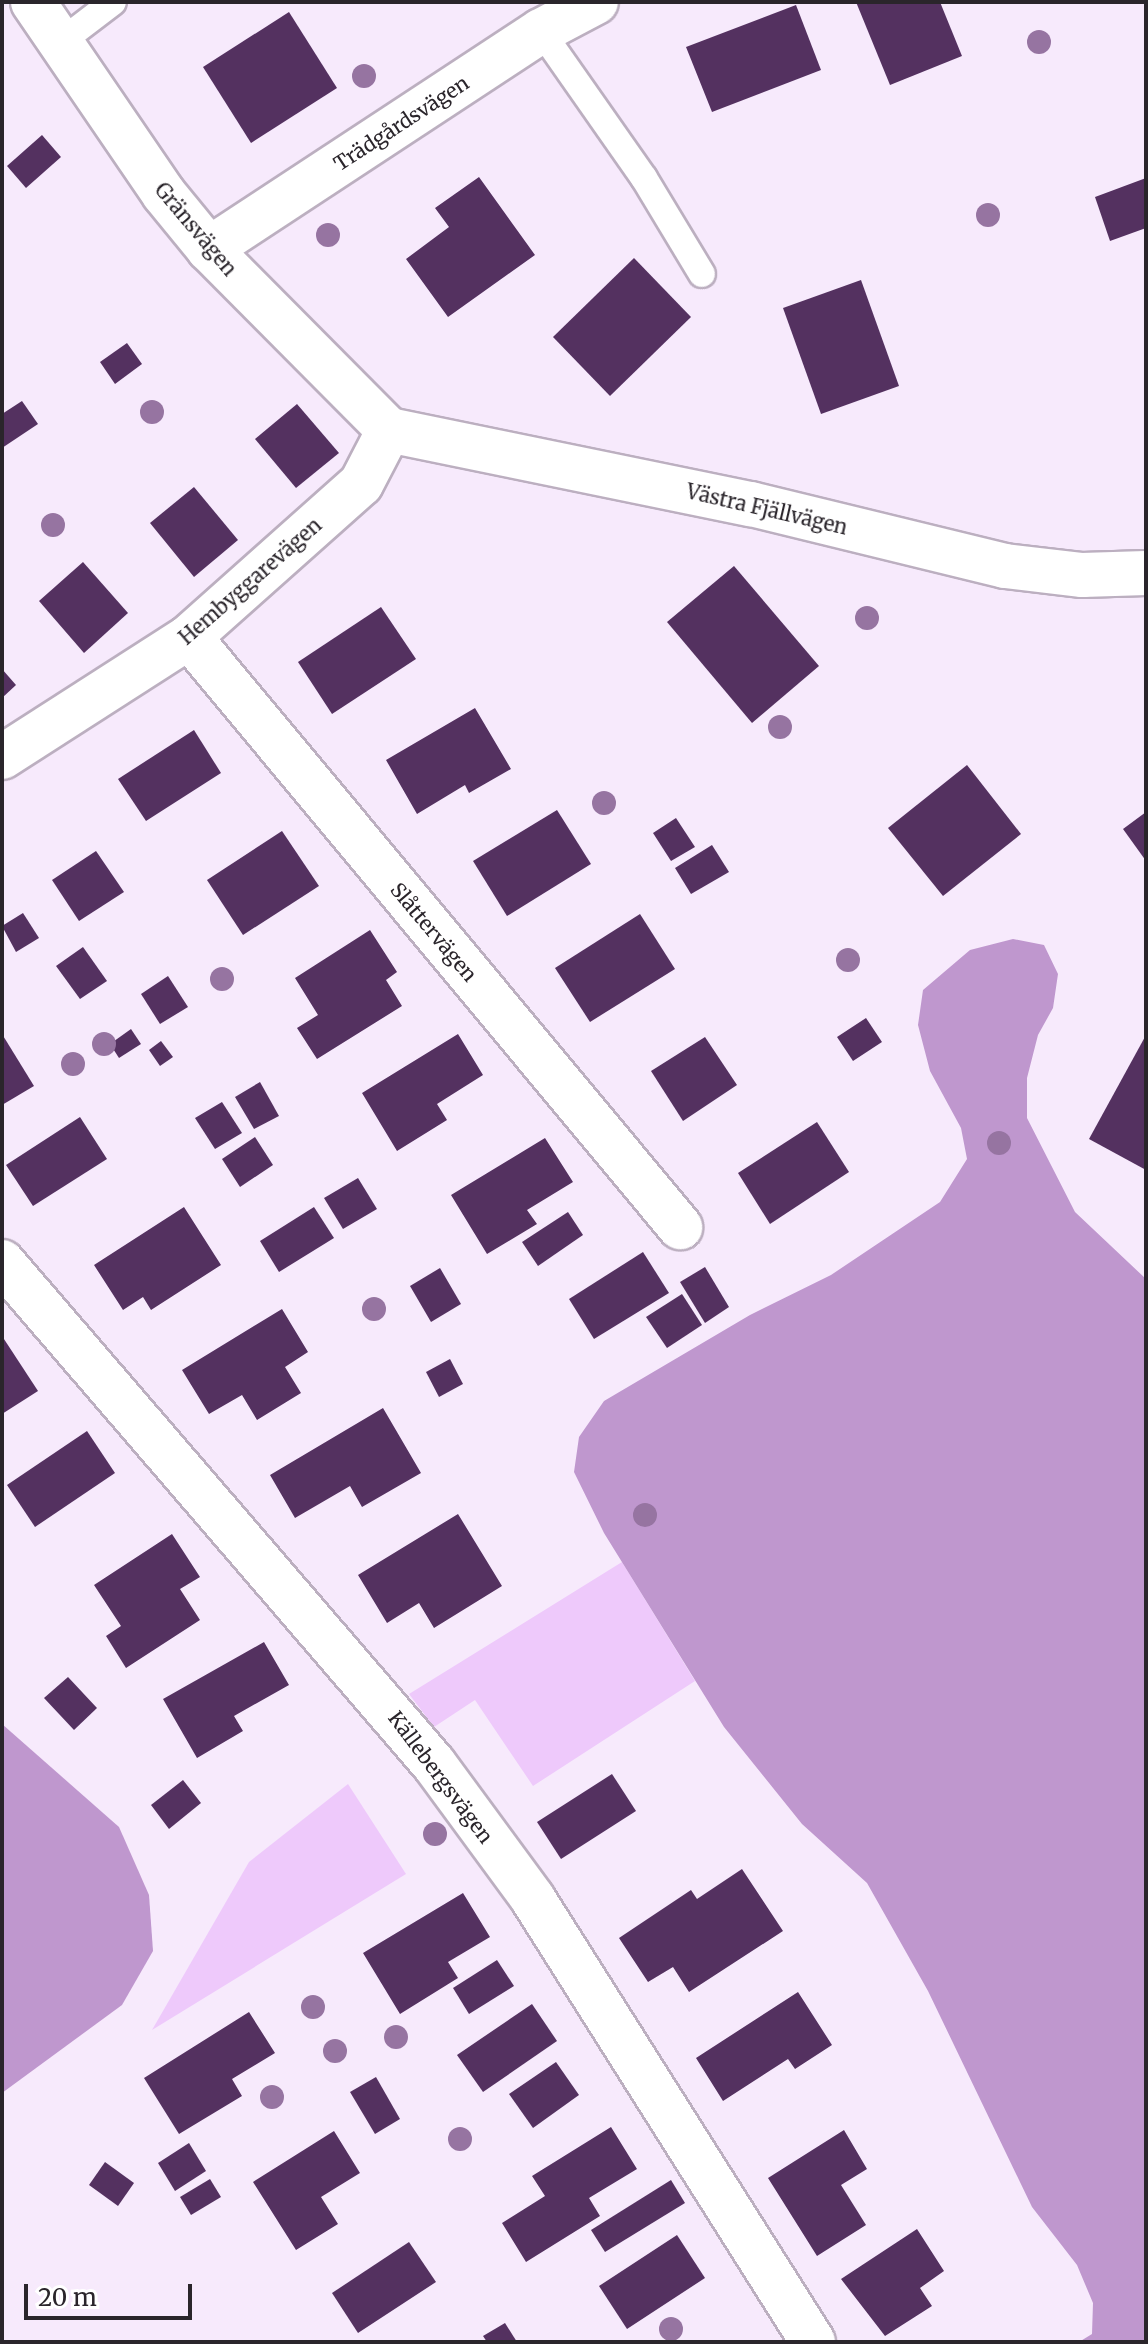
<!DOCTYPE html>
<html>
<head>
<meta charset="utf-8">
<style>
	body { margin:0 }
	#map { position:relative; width:1148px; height:2344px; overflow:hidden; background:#f7eafc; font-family:Merriweather,serif }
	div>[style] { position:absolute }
	.green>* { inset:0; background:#eec9fb }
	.forest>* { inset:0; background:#bf97ce }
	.building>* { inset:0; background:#543160 }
	.roads { filter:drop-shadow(2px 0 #bcafc0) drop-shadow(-2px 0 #bcafc0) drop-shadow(0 2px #bcafc0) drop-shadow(0 -2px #bcafc0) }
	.service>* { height:26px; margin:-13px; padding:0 13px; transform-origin:13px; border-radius:13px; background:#fff }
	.minor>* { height:44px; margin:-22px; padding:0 22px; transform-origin:22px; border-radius:22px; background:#fff }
	.trees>* { width:24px; height:24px; margin:-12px; border-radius:50%; background:#9674a1 }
	span { translate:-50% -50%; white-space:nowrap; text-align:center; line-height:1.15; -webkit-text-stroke:8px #fff; paint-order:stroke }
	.street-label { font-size:20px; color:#2a252b }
	.frame { position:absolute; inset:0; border:4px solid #2a252b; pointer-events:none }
	.scale { position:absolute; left:24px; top:2284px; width:168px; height:36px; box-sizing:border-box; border:4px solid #2a252b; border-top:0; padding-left:10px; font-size:24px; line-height:28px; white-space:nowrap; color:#2a252b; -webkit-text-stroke:6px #fff; paint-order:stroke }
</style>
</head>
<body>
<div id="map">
	<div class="green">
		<div style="clip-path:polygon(622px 1562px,695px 1681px,533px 1786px,475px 1700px,434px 1727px,409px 1694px)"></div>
		<div style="clip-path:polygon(348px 1784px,406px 1874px,152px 2030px,249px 1862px)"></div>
	</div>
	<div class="forest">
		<div style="clip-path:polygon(1013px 939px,1044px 945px,1058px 974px,1053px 1008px,1038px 1035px,1027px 1078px,1027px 1118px,1075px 1212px,1146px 1279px,1146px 2342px,1079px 2342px,1092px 2334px,1093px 2303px,1077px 2265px,1032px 2207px,928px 1991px,867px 1883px,802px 1824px,724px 1727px,604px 1533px,574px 1472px,579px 1437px,604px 1401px,750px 1315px,831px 1275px,940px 1202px,967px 1159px,961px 1128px,930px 1071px,918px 1025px,923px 990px,970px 950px)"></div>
		<div style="clip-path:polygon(2px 1724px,119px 1827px,149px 1895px,153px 1951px,122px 2005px,2px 2093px)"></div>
	</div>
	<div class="building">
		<div style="clip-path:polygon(856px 2px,940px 2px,962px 56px,890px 85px)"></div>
		<div style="clip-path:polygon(796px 5px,821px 70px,712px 112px,686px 47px)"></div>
		<div style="clip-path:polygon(289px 12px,337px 88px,251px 143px,203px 67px)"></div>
		<div style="clip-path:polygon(42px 135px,61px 157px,26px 188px,7px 166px)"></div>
		<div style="clip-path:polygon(479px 177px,535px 255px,448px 317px,406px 259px,449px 227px,435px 208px)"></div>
		<div style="clip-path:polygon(1146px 178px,1146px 228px,1110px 241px,1095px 197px)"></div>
		<div style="clip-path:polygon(634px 258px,691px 317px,610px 396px,553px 337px)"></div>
		<div style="clip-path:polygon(861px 280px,899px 386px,821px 414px,783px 308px)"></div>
		<div style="clip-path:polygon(127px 343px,142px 364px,115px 384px,100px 362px)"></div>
		<div style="clip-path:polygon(22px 401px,38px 424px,2px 448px,2px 414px)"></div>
		<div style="clip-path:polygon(297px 404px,339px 453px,296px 488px,255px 439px)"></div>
		<div style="clip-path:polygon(194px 487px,238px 540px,194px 577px,150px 523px)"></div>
		<div style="clip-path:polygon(83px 562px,128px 613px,84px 653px,39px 601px)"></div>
		<div style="clip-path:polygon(734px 566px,819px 666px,752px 723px,667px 622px)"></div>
		<div style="clip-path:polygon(381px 607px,416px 659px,332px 714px,298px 662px)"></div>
		<div style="clip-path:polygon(2px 669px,16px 685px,2px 698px)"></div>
		<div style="clip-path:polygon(475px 708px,511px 769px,469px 793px,465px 785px,417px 814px,386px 760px)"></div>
		<div style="clip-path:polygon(194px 730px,221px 773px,146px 821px,118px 779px)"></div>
		<div style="clip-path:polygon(967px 765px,1021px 834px,943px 896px,888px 828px)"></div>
		<div style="clip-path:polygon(557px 810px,591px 864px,507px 916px,473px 861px)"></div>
		<div style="clip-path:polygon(1146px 812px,1146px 861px,1123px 829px)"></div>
		<div style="clip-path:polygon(676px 818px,695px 847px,671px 861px,653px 833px)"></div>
		<div style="clip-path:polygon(282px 831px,319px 886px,243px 935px,207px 880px)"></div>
		<div style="clip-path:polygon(712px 845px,729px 872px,691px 894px,675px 868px)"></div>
		<div style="clip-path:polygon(96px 851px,124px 892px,79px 921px,52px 880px)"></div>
		<div style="clip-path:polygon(23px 913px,39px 938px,16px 952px,2px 926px)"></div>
		<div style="clip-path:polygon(640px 914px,675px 969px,590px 1022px,555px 968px)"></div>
		<div style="clip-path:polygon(370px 930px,397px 972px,386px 980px,402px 1006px,317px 1059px,297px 1028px,318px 1015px,295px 978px)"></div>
		<div style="clip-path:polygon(83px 947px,107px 981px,80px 999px,56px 966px)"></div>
		<div style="clip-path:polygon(168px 976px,188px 1007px,160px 1024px,141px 994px)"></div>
		<div style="clip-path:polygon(866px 1018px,882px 1042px,853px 1061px,837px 1037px)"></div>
		<div style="clip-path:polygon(131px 1029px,141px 1044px,119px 1058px,110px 1044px)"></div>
		<div style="clip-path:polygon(2px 1034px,34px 1086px,2px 1105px)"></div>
		<div style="clip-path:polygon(458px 1034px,483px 1075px,437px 1104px,447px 1120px,397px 1151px,362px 1093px)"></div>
		<div style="clip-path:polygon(1146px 1035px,1146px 1170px,1089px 1139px)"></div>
		<div style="clip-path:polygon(705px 1037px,737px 1085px,683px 1121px,651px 1071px)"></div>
		<div style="clip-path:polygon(161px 1041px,173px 1057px,160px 1066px,149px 1050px)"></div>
		<div style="clip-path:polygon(260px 1082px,279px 1116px,254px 1129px,235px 1097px)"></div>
		<div style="clip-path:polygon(222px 1102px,242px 1133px,215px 1149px,195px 1118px)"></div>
		<div style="clip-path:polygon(80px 1117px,107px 1159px,33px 1206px,6px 1165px)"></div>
		<div style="clip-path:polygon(817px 1122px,849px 1172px,770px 1224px,738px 1173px)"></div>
		<div style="clip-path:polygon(255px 1137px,273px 1165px,240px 1187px,222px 1159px)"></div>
		<div style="clip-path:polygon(545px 1138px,573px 1182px,527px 1210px,537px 1224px,487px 1254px,451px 1195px)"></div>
		<div style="clip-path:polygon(358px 1178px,377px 1209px,343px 1229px,324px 1198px)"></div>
		<div style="clip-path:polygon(184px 1207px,221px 1265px,151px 1310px,143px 1297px,123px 1310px,94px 1265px)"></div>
		<div style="clip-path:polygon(314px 1207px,334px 1238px,279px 1272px,260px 1241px)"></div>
		<div style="clip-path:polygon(568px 1212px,583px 1235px,538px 1266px,522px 1242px)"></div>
		<div style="clip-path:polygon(643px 1252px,669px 1293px,594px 1339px,569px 1299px)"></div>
		<div style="clip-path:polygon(705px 1267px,729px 1307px,705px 1323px,680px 1282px)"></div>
		<div style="clip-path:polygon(440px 1268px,461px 1304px,431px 1322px,410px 1286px)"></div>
		<div style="clip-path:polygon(682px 1294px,702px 1325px,667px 1348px,646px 1317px)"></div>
		<div style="clip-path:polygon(282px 1309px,308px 1352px,285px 1367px,301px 1393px,257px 1420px,242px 1395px,209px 1414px,182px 1370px)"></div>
		<div style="clip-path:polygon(2px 1336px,38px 1391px,2px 1414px)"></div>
		<div style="clip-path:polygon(450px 1359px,463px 1384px,439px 1397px,426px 1372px)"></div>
		<div style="clip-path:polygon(383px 1408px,421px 1473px,362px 1507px,350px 1486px,295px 1518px,270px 1475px)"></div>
		<div style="clip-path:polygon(87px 1431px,115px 1473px,35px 1527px,7px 1485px)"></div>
		<div style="clip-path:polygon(458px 1514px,502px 1586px,434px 1628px,419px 1603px,387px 1623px,358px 1575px)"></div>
		<div style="clip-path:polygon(172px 1534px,200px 1577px,180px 1589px,200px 1620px,126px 1668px,106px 1636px,121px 1626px,94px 1585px)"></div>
		<div style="clip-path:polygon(264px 1642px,289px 1685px,234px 1716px,243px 1731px,197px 1758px,163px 1699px)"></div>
		<div style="clip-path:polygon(68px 1677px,97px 1708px,74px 1730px,44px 1698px)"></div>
		<div style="clip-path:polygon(612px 1774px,636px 1811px,561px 1859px,537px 1822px)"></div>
		<div style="clip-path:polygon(183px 1780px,201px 1803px,169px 1829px,151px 1805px)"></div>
		<div style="clip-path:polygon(742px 1869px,783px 1931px,689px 1992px,673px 1967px,648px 1982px,619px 1938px,691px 1890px,697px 1899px)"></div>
		<div style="clip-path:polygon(463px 1893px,490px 1937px,448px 1962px,458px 1978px,400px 2014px,363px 1953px)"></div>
		<div style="clip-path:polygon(497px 1960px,514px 1986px,469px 2014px,453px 1988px)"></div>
		<div style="clip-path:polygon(798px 1992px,832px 2045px,795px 2069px,788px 2059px,723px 2101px,696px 2058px)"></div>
		<div style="clip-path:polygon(532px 2004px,557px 2041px,483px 2092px,457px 2055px)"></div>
		<div style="clip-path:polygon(249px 2012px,275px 2053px,232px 2079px,242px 2096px,179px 2134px,144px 2078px)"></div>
		<div style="clip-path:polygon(556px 2062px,579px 2095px,533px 2128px,509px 2094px)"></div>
		<div style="clip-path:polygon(376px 2077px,400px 2119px,375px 2134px,350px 2092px)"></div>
		<div style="clip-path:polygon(611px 2127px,637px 2169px,589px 2198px,600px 2216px,526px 2262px,502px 2223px,545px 2196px,532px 2176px)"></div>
		<div style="clip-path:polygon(844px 2130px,867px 2169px,841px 2185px,866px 2225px,817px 2256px,768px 2178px)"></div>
		<div style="clip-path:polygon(334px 2131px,360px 2173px,321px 2197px,338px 2224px,296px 2250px,253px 2182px)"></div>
		<div style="clip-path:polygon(189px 2143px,206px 2171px,175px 2191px,158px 2163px)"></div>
		<div style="clip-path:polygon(105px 2162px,134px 2183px,118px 2206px,89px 2185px)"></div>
		<div style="clip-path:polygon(210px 2179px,221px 2197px,191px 2215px,180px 2197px)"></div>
		<div style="clip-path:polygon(671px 2180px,685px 2203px,605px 2252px,591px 2230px)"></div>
		<div style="clip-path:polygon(917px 2229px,944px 2271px,920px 2288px,932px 2306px,885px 2336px,841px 2279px)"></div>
		<div style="clip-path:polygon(677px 2235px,705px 2278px,627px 2329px,599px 2286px)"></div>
		<div style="clip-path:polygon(409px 2242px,436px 2282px,358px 2333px,332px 2293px)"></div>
		<div style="clip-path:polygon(505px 2323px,517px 2342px,487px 2342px,483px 2336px)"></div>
	</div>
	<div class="roads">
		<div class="service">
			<div style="left:541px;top:31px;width:179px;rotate:55deg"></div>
			<div style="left:644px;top:178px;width:112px;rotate:58.9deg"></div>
			<div style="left:62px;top:41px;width:64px;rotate:-37.4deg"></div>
		</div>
		<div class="minor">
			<div style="left:33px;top:2px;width:232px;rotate:55.7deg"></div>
			<div style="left:164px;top:194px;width:71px;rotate:50.7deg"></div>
			<div style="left:209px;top:249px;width:255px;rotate:45.2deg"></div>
			<div style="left:209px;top:249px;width:397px;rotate:-33.3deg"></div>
			<div style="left:541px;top:31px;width:62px;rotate:-27.8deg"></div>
			<div style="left:389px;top:430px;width:369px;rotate:11.6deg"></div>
			<div style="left:751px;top:504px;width:261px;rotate:13.7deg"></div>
			<div style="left:1005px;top:566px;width:78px;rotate:6.7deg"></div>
			<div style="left:1082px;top:575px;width:64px;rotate:-1.8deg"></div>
			<div style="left:189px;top:637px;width:768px;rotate:50.23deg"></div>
			<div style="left:2px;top:757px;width:222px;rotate:-32.7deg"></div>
			<div style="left:189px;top:637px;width:230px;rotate:-41.7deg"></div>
			<div style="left:361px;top:484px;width:61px;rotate:-62.6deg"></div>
			<div style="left:2px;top:1262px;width:662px;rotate:49.29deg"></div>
			<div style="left:434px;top:1764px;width:167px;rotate:53.7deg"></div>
			<div style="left:533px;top:1899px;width:524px;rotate:57.7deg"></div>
		</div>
	</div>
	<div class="trees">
		<div style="left:1039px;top:42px"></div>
		<div style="left:364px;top:76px"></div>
		<div style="left:988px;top:215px"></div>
		<div style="left:328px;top:235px"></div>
		<div style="left:152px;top:412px"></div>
		<div style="left:53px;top:525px"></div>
		<div style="left:867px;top:618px"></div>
		<div style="left:780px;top:727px"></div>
		<div style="left:604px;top:803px"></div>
		<div style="left:848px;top:960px"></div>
		<div style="left:222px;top:979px"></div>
		<div style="left:104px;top:1044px"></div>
		<div style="left:73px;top:1064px"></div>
		<div style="left:999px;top:1143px"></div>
		<div style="left:374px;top:1309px"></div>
		<div style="left:645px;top:1515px"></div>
		<div style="left:435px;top:1834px"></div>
		<div style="left:313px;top:2007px"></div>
		<div style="left:396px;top:2037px"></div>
		<div style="left:335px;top:2051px"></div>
		<div style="left:272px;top:2097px"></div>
		<div style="left:460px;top:2139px"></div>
		<div style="left:671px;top:2329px"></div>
	</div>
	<div class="street-label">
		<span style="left:401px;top:123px;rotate:-33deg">Trädgårdsvägen</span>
		<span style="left:196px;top:229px;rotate:50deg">Gränsvägen</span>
		<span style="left:767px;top:509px;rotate:13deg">Västra Fjällvägen</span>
		<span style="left:250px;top:581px;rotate:-41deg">Hembyggarevägen</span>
		<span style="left:434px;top:932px;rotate:50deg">Slåttervägen</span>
		<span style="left:441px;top:1777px;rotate:53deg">Källebergsvägen</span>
	</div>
	<div class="frame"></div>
	<div class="scale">20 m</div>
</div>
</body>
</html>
